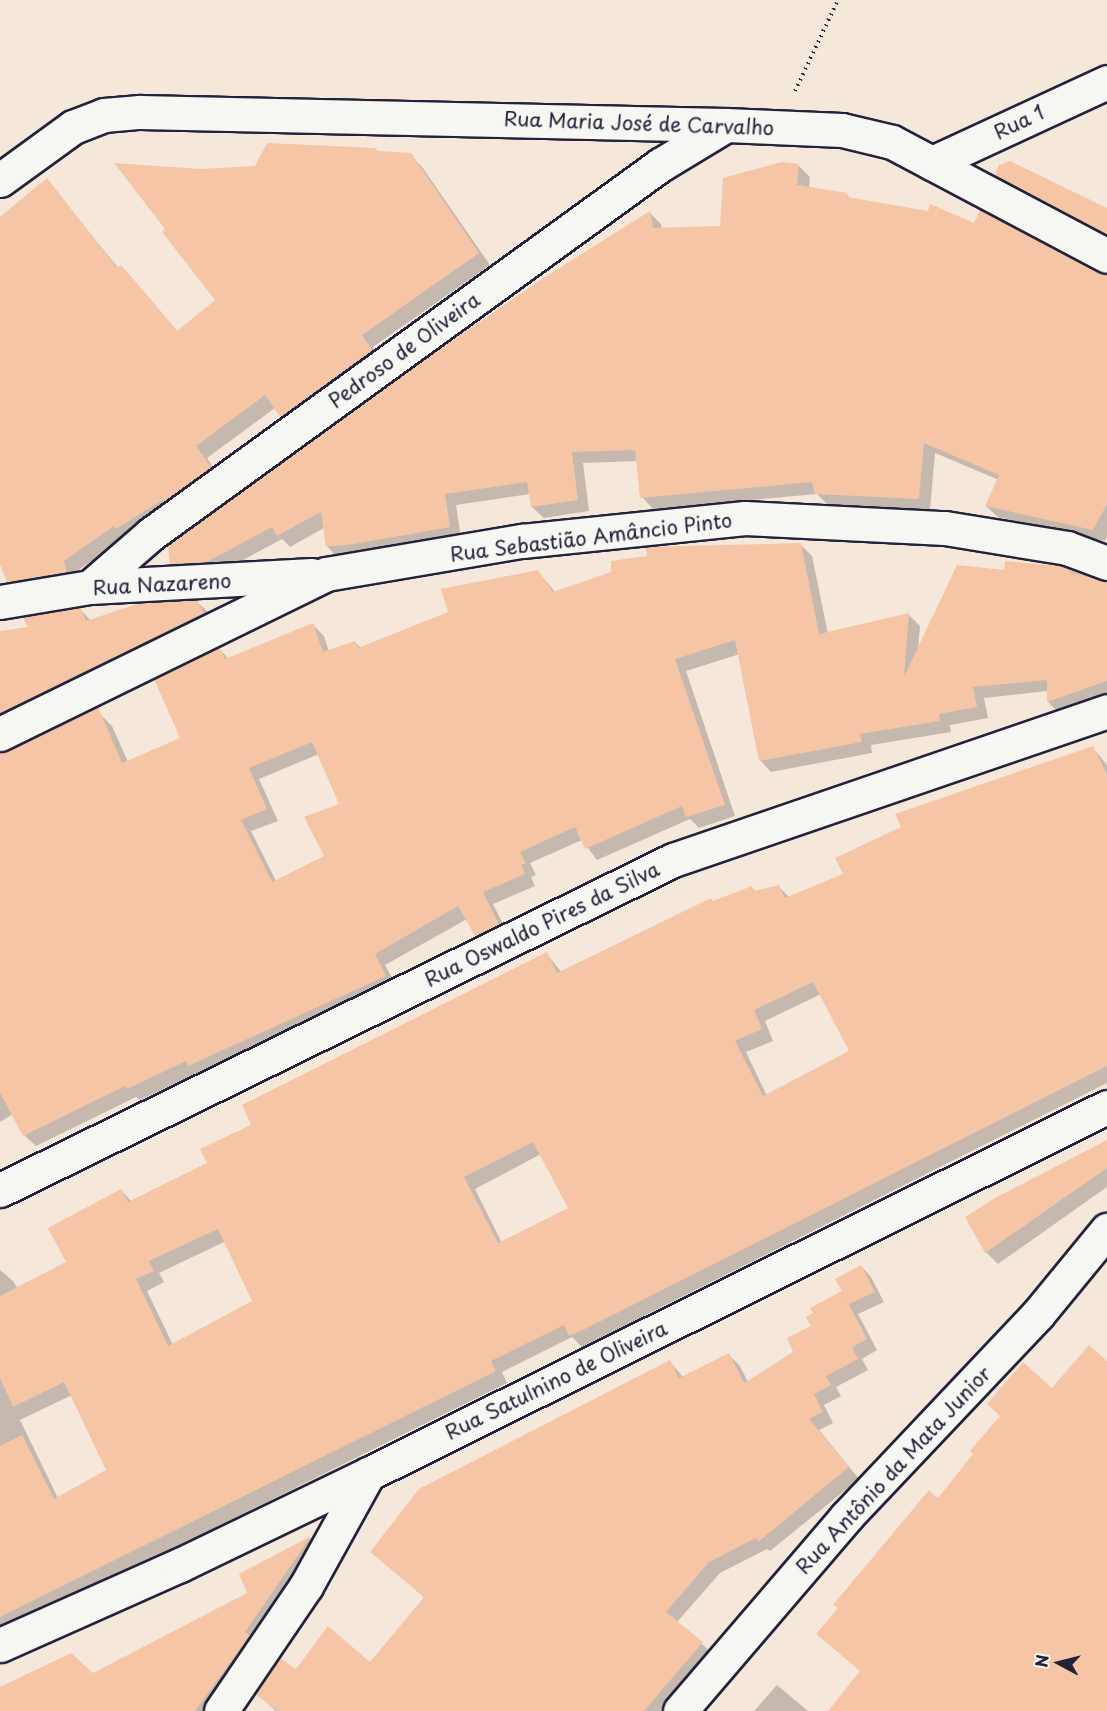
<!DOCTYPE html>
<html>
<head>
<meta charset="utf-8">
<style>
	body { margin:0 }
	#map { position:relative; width:1107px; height:1711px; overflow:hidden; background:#f6e7db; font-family:"Playpen Sans",sans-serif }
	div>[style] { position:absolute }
	.shadow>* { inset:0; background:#0003 }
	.building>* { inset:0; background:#f6c5a6 }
	.path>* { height:4px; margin-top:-2px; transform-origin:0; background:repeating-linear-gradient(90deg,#22223b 0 1.5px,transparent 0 6px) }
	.roads { filter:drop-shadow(2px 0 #22223b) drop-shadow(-2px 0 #22223b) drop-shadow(0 2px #22223b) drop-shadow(0 -2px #22223b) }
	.minor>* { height:33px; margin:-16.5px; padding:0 16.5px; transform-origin:16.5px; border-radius:16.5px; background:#f6f6f2 }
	span { translate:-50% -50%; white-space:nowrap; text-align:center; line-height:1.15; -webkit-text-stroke:4.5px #f6f6f2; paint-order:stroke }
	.street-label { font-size:20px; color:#22223b }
	.north { position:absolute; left:1029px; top:1633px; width:60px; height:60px; -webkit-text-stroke:4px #f6f6f2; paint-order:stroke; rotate:277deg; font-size:16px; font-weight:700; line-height:24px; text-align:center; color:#22223b }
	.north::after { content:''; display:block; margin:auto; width:21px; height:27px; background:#22223b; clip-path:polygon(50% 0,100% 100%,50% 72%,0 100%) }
</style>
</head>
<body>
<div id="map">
	<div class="shadow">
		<div style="clip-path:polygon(378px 153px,410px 154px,422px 167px,490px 265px,373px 347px,383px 363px,293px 428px,275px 408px,207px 458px,221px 480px,126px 537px,74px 573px,21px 593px,9px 581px,0 562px,0 218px,47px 180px,119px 269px,121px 267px,133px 279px,178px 332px,218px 300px,200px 170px,256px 168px)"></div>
		<div style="clip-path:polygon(798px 165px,810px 177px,809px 188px,847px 195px,852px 200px,1107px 276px,1107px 537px,1105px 541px,998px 517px,986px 506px,999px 480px,935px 453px,930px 510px,828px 505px,817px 494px,653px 509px,642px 497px,638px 461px,583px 463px,589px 511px,544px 518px,532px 507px,530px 494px,456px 505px,461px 538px,338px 558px,327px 546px,324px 528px,290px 547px,282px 539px,219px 573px,183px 575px,172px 563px,650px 213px,661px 224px,662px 229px,721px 227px)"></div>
		<div style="clip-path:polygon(997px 175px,1107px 209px,1107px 239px,1008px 186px)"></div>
		<div style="clip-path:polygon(evenodd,800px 544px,812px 556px,828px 634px,909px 615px,920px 626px,918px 650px,1005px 572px,1062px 568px,1107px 583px,1107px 696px,1059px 713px,1048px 702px,1048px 691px,984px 698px,988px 718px,950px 725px,951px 732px,871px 745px,872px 753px,771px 772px,760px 760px,740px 654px,686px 671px,735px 816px,699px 828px,690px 819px,597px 860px,582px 840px,530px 863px,536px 875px,531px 877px,535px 886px,493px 904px,509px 936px,488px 947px,477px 935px,467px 919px,385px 965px,397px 987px,201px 1077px,196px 1073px,140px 1100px,136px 1097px,36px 1146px,24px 1135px,13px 1114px,0 1122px,0 773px,101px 715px,112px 726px,128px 762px,182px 739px,219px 649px,229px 659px,313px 625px,324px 636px,329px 652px,355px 642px,361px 648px,450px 613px,538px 572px,556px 593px,800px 544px,319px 754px,341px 805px,326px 857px,276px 881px,251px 831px,278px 821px,259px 779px,319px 754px)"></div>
		<div style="clip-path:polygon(197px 602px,209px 613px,0 732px,0 632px,30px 628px,80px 609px,91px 621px)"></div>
		<div style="clip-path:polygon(evenodd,1093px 748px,1107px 765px,1107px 1083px,582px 1347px,572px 1337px,502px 1372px,507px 1383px,0 1634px,0 1270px,13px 1281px,18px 1289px,68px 1263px,121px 1190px,132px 1202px,209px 1164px,253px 1125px,547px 954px,562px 973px,713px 903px,752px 888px,756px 892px,778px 886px,790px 898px,845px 875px,1093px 748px,821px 994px,851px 1051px,767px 1096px,746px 1052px,773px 1041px,765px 1021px,821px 994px,1093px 748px,541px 1154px,570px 1209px,502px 1243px,475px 1189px,541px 1154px,1093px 748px,226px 1241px,254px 1301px,173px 1345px,147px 1291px,164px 1282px,159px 1273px,226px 1241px,1093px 748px,72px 1395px,108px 1471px,58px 1498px,20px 1420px,72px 1395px)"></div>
		<div style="clip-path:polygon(1107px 1142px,1107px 1187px,998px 1264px,986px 1252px,967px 1218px)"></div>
		<div style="clip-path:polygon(861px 1266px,871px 1277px,884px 1302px,858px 1314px,877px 1350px,862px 1359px,868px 1370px,836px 1387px,841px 1396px,824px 1405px,833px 1423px,819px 1430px,859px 1479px,770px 1551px,767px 1549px,720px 1573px,677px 1622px,713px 1654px,664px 1711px,276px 1711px,257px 1694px,296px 1671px,371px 1664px,425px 1598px,372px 1552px,670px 1362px,684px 1378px,729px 1355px,740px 1366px,748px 1382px,795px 1352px)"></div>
		<div style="clip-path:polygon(311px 1538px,323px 1550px,217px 1711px,0 1711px,0 1688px,92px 1675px,249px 1594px,241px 1575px)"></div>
		<div style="clip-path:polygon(777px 1685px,808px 1711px,754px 1711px)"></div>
	</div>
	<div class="building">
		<div style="clip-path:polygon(267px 143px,375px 148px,378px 151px,411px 153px,479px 253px,362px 335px,372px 350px,280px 417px,265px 395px,196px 446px,211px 467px,164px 502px,164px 499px,116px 529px,114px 526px,64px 561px,67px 572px,7px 582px,0 565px,0 217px,47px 178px,117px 268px,121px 265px,177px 331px,215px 300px,162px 232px,165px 229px,114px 163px,200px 169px,255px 166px)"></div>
		<div style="clip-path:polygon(1010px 161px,1107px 208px,1107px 235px,995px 175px,999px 165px)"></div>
		<div style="clip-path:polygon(781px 162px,799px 164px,797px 185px,847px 193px,847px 197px,928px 211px,930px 204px,974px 223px,980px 210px,1098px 273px,1107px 275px,1107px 504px,1093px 530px,985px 506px,999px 475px,924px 443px,919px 499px,815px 494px,812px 482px,640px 498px,635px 450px,572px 452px,578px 500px,531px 507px,527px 482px,445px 494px,450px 527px,354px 544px,326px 547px,321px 512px,277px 536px,272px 527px,207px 562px,170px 564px,168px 545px,393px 381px,545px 277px,650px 211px,653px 228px,720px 226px,723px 178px)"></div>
		<div style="clip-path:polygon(evenodd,801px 543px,819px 634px,909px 613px,904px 677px,957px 565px,1004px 570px,1005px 561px,1059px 566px,1070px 569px,1069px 572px,1107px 582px,1107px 681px,1047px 702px,1047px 680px,973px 687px,977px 707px,939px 714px,940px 721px,860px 734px,862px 742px,759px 761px,735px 640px,675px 659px,725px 805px,686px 817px,682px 806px,585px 849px,575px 827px,520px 852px,526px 863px,521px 865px,525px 874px,483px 892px,499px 925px,475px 936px,458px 906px,375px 954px,386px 976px,188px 1066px,186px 1061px,127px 1089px,125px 1086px,23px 1136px,0 1093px,0 753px,98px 707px,122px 763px,180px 738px,154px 679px,219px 647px,225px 659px,313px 623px,323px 652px,355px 641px,358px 648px,448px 612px,441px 589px,538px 570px,553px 592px,611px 572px,611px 561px,647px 556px,646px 547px,801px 543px,312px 742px,339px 804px,304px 817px,324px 856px,272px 882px,241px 820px,267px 809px,249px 768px,312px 742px)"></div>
		<div style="clip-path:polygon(197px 600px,204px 613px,0 713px,0 631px,28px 627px,23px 617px,81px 608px,86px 621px,140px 603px)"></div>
		<div style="clip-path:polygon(evenodd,1093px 746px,1107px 774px,1107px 1066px,585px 1329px,569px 1336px,564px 1325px,491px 1361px,496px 1371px,0 1617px,0 1446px,22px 1435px,54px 1499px,106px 1470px,64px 1382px,13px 1407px,0 1378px,0 1296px,66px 1262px,48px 1228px,121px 1189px,128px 1202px,207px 1163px,200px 1149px,251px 1125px,242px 1105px,547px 952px,557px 973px,711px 898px,713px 901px,752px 886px,754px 891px,779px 885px,785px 898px,843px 874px,835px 858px,901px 827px,895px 814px,1093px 746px,813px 982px,849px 1051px,763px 1096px,735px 1041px,762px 1029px,754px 1010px,813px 982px,1093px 746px,533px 1142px,568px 1208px,498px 1243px,464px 1177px,533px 1142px,1093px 746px,218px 1229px,252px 1301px,168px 1346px,136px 1279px,154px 1271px,149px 1261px,218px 1229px)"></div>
		<div style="clip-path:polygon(1107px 1140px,1107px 1168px,985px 1253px,965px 1217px,995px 1198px)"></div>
		<div style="clip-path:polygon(861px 1265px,875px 1292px,849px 1304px,835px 1279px)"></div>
		<div style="clip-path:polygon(842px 1291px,867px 1339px,852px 1347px,858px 1359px,826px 1376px,831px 1385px,814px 1394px,823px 1412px,809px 1419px,849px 1467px,758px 1542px,756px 1538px,709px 1562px,666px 1612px,703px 1642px,644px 1711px,278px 1711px,255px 1694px,280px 1658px,296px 1669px,328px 1626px,370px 1662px,424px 1597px,370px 1552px,419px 1489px,670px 1360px,679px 1378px,729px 1353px,744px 1383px,793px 1352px,787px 1338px,811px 1326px,806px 1317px,813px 1313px,810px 1308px)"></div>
		<div style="clip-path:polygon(1089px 1345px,1107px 1361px,1107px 1711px,828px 1711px,860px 1671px,816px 1634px,838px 1608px,833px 1605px,929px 1490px,938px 1498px,973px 1454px,970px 1451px,1000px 1416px,987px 1404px,1023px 1362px,1052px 1388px)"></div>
		<div style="clip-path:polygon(311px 1536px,245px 1632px,250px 1635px,195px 1711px,0 1711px,0 1687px,71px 1653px,93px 1673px,247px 1593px,239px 1574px)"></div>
	</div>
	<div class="path">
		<div style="left:795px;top:91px;width:101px;rotate:-64.7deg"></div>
	</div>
	<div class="roads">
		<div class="minor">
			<div style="left:932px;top:163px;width:193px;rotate:-24.8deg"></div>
			<div style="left:0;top:180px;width:90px;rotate:-36deg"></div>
			<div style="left:73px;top:127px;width:33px;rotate:-21deg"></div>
			<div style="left:104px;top:115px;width:36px;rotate:-5deg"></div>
			<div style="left:140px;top:112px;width:586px;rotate:1.27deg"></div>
			<div style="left:726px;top:125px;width:116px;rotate:2.5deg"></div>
			<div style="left:842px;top:130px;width:51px;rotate:13.5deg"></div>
			<div style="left:892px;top:142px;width:243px;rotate:27.9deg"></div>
			<div style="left:90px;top:587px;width:81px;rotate:-41deg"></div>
			<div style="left:151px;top:534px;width:629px;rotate:-35.94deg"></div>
			<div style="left:660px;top:165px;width:77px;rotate:-31.2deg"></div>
			<div style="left:0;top:602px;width:91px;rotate:-9.5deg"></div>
			<div style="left:90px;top:587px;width:222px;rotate:-3.1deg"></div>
			<div style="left:0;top:734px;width:363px;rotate:-26.1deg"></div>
			<div style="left:326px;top:574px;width:199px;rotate:-9.6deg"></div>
			<div style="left:522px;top:541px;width:224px;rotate:-5.9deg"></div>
			<div style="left:745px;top:518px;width:200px;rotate:2.9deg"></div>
			<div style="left:945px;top:528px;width:124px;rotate:9.3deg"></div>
			<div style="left:1067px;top:548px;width:43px;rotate:20.6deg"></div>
			<div style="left:0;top:1190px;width:750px;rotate:-26.12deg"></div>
			<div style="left:673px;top:860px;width:459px;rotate:-18.9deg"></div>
			<div style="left:0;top:1645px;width:197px;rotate:-24deg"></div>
			<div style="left:180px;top:1565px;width:209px;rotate:-25.8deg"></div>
			<div style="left:368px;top:1474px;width:825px;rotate:-26.41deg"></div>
			<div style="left:221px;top:1711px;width:151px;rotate:-55.8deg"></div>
			<div style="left:306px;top:1586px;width:128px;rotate:-61deg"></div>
			<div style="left:680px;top:1711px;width:255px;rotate:-49.4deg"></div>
			<div style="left:846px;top:1517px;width:279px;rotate:-46.6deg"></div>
			<div style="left:1038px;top:1314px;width:109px;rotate:-50.6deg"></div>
		</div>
	</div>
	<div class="street-label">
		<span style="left:1019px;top:122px;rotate:-25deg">Rua 1</span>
		<span style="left:639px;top:123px;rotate:2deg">Rua Maria José de Carvalho</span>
		<span style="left:404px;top:350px;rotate:-36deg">Pedroso de Oliveira</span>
		<span style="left:591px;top:537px;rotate:-7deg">Rua Sebastião Amâncio Pinto</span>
		<span style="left:162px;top:584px;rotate:-3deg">Rua Nazareno</span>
		<span style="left:542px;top:924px;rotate:-26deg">Rua Oswaldo Pires da Silva</span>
		<span style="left:556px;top:1380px;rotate:-26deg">Rua Satulnino de Oliveira</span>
		<span style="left:893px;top:1470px;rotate:-47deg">Rua Antônio da Mata Junior</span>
	</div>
	<div class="north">N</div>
</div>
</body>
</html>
